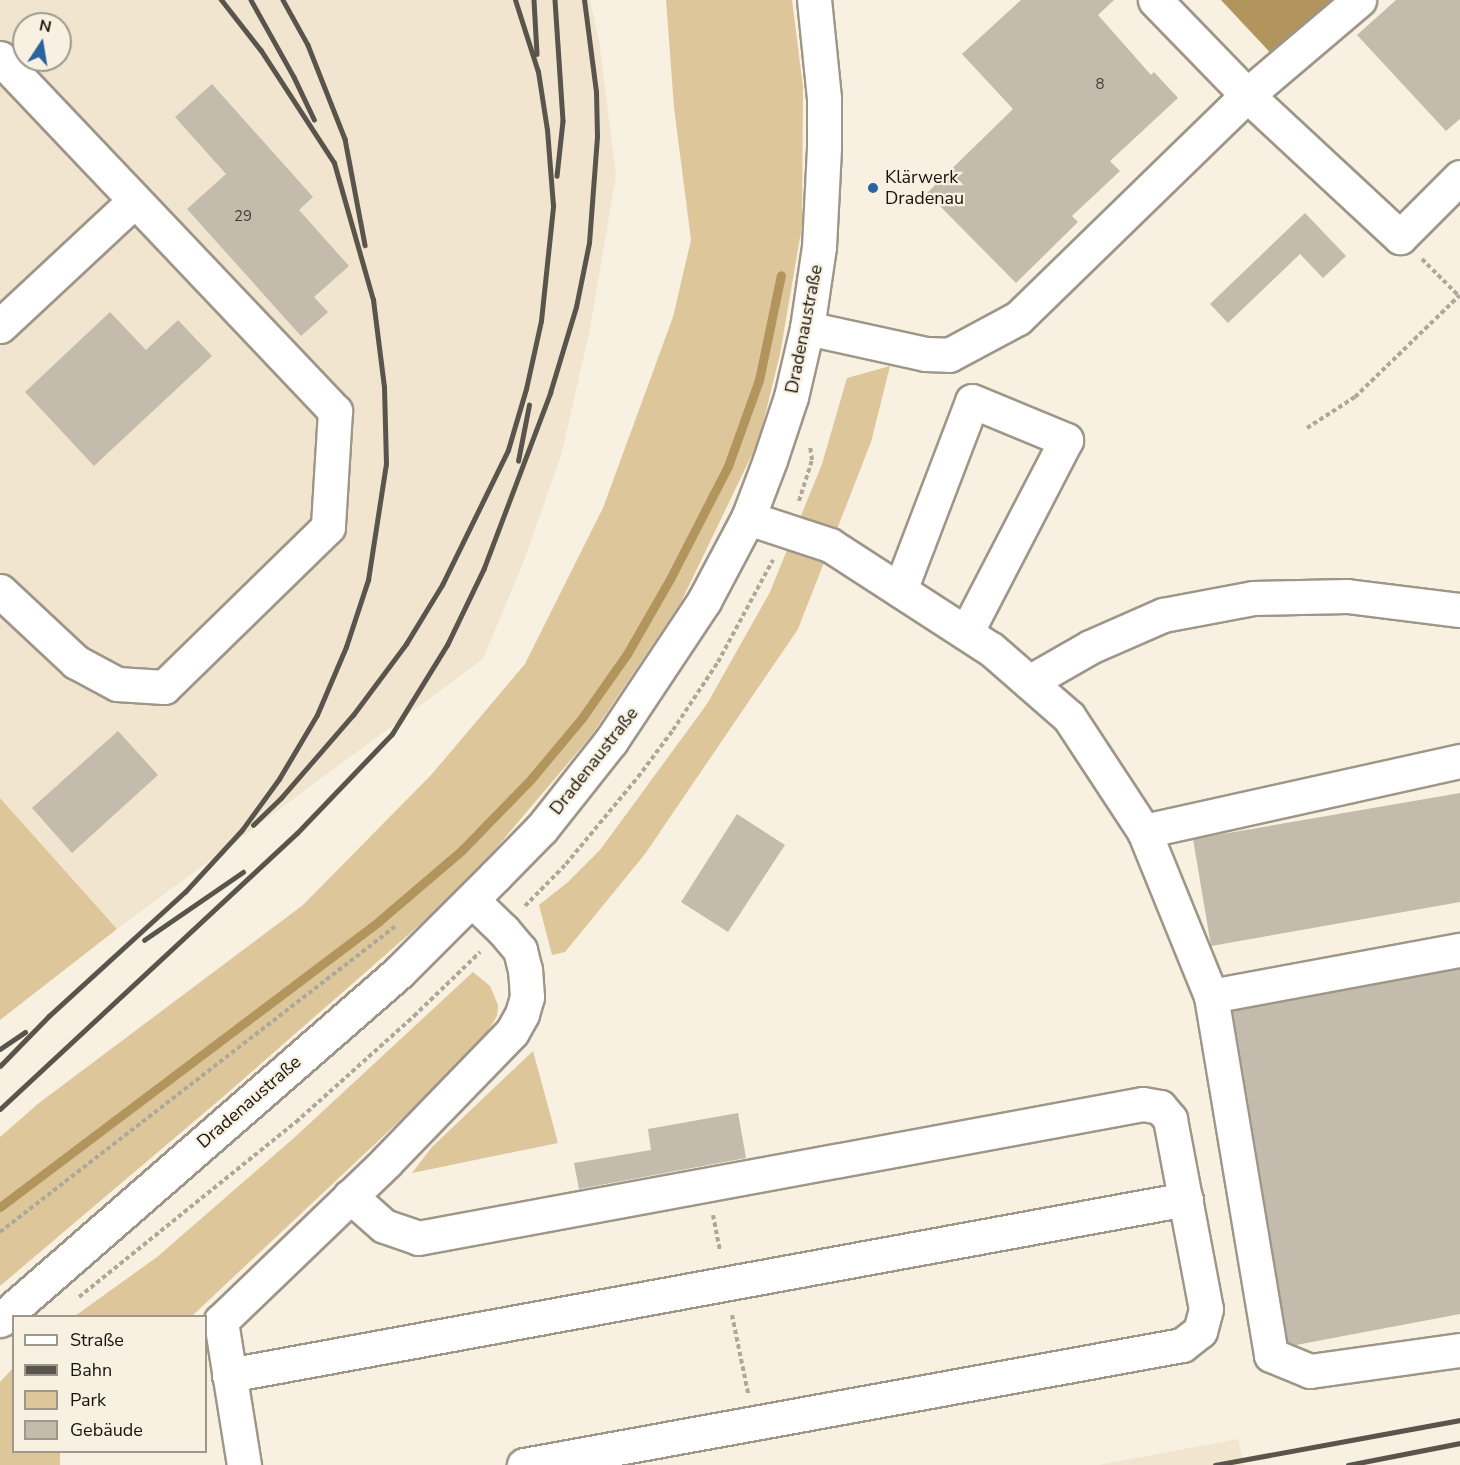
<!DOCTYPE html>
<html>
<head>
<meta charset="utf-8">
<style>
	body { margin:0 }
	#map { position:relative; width:1460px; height:1465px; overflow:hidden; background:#f8f0e0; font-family:"Nunito Sans",sans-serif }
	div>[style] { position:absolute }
	.built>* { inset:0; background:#f1e5cf }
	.green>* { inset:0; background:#ddc69a }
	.water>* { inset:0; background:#b1955d }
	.stream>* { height:9px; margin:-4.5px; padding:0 4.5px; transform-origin:4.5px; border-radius:4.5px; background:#b1955d }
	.building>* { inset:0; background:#c3bbac }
	.path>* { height:4px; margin-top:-2px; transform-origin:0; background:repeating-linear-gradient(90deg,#aea89b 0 4.5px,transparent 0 7.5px) }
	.roads { filter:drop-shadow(2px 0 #9e9688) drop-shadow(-2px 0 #9e9688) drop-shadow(0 2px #9e9688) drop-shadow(0 -2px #9e9688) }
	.minor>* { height:33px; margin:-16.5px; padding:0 16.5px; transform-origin:16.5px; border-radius:16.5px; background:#fff }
	.rail>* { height:4.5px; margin:-2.25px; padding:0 2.25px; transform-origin:2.25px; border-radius:2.25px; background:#59554c }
	.dots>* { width:16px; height:16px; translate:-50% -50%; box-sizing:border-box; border:3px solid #f8f0e0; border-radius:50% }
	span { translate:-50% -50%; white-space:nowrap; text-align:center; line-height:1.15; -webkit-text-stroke:4.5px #f8f0e0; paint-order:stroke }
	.number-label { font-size:15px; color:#423e36 }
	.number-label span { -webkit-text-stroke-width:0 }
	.poi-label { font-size:18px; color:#17150f }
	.left { translate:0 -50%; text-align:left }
	.street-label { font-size:18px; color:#17150f }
	.legend { position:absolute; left:12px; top:1315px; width:195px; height:138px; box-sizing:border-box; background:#f8f0e0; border:2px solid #9e988c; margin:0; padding:8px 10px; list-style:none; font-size:18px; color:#17150f }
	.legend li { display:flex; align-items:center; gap:12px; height:30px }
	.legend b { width:30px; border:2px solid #9e988c }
	.north { position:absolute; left:12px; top:12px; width:60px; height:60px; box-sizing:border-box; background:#f8f0e0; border:2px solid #9e988c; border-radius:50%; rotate:12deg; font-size:16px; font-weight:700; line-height:24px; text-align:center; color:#17150f }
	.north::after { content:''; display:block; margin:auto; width:21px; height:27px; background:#2b649c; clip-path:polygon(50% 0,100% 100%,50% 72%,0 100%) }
</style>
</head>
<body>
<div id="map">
	<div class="built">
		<div style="clip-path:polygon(evenodd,0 0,590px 0,599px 40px,616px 176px,590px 329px,561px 456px,523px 563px,483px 659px,117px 929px,0 798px,0 0,24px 24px,60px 24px,60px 60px,24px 60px,24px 24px)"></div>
		<div style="clip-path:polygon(1238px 1439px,1244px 1465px,1099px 1465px)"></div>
	</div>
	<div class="green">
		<div style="clip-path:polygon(666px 0,792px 0,803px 87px,802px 226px,780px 354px,759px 440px,681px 602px,591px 736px,464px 886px,224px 1096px,0 1286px,0 1137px,39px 1103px,303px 905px,432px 774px,525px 664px,603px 508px,673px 317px,691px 240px,674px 107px)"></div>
		<div style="clip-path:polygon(890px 366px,871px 442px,798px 629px,645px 854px,565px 952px,552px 955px,539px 905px,568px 882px,600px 850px,707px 704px,770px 592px,822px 464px,847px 378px)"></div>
		<div style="clip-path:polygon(0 798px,117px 929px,0 1020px)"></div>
		<div style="clip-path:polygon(473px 972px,490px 986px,498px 1005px,497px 1016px,478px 1047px,192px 1316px,75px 1316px,157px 1257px,295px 1137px)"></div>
		<div style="clip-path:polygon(533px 1051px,558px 1143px,412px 1173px,432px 1147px)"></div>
		<div style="clip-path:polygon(13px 1368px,14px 1452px,60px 1452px,60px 1465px,0 1465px,0 1382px)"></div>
	</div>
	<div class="water">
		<div style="clip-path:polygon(1221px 0,1343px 0,1278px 61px)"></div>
	</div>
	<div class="stream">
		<div style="left:0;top:1207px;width:475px;rotate:-37deg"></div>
		<div style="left:379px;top:921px;width:109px;rotate:-40.5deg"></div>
		<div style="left:462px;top:850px;width:99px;rotate:-45.8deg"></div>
		<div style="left:531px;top:779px;width:80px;rotate:-50.1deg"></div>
		<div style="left:582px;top:718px;width:78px;rotate:-54.9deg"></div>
		<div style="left:627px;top:654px;width:86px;rotate:-60.2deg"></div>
		<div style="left:670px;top:579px;width:127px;rotate:-62.8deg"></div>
		<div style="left:728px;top:466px;width:91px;rotate:-70.2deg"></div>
		<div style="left:759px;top:380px;width:107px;rotate:-78.2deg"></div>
	</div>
	<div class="building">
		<div style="clip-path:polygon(1021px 0,1114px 0,1098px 15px,1151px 75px,1154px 72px,1178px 98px,1110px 161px,1120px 171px,1072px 216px,1078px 222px,1016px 283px,927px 193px,1013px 109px,962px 54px)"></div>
		<div style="clip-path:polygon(1396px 0,1460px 0,1460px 119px,1446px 131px,1357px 35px)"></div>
		<div style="clip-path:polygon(212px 84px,313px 197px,299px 210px,349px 266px,314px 297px,328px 312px,301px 336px,187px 209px,226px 174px,175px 117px)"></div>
		<div style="clip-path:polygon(1305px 213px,1346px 256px,1323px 278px,1300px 254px,1228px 323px,1210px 304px)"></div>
		<div style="clip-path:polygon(110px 312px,146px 350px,178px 320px,212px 356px,94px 466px,25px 392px)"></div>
		<div style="clip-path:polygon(118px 731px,158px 775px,72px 853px,32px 808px)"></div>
		<div style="clip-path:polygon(1460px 793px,1460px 902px,1211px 946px,1193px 839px)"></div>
		<div style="clip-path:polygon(737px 814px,785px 845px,728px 932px,681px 902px)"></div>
		<div style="clip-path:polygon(1460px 969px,1460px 1314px,1296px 1345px,1288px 1342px,1233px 1011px)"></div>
		<div style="clip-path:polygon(738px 1113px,746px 1158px,579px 1189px,574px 1163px,651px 1150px,648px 1129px)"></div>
	</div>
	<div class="path">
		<div style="left:1422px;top:259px;width:52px;rotate:45deg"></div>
		<div style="left:1307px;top:428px;width:57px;rotate:-32.9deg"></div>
		<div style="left:1355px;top:397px;width:146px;rotate:-44.2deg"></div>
		<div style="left:799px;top:501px;width:43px;rotate:-72.4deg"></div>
		<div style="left:812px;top:460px;width:15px;rotate:-98deg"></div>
		<div style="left:525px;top:906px;width:59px;rotate:-45.7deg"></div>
		<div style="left:566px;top:864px;width:113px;rotate:-50.4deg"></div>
		<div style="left:638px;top:777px;width:59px;rotate:-53.3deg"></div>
		<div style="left:673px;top:730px;width:82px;rotate:-56.5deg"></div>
		<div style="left:718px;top:662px;width:116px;rotate:-61.7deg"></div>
		<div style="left:713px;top:1215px;width:37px;rotate:79deg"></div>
		<div style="left:0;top:1232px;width:502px;rotate:-37.71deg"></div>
		<div style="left:79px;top:1297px;width:279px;rotate:-38.9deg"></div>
		<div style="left:296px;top:1122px;width:159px;rotate:-41.9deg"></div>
		<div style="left:414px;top:1016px;width:92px;rotate:-44.1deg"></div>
		<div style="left:732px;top:1315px;width:80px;rotate:78.4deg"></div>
	</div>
	<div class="roads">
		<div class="minor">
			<div style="left:1155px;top:0;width:132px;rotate:45.9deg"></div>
			<div style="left:1247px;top:95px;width:209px;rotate:42.9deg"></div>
			<div style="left:1400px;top:237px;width:85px;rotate:-45deg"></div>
			<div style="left:0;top:58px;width:487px;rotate:46.5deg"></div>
			<div style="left:335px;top:411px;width:116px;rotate:93.5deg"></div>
			<div style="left:328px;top:527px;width:229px;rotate:135.7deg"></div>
			<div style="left:164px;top:687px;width:47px;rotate:-176.3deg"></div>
			<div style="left:117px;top:684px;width:47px;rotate:-151.8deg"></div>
			<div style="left:76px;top:662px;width:104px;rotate:-136.9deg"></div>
			<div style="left:0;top:326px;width:183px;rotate:-43deg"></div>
			<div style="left:807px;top:328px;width:121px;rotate:12.4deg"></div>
			<div style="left:925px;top:354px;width:24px;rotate:2deg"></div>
			<div style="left:949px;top:355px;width:78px;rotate:-28.2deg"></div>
			<div style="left:1018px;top:318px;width:320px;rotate:-44.2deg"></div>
			<div style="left:1247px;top:95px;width:147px;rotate:-40.3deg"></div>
			<div style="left:748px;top:518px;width:86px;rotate:18.2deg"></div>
			<div style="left:830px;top:545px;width:192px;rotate:32.9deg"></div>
			<div style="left:991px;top:649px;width:103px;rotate:41.1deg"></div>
			<div style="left:1069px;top:717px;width:136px;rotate:56.7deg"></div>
			<div style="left:1144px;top:831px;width:178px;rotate:67.9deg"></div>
			<div style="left:1211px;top:996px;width:364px;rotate:80.5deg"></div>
			<div style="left:1271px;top:1355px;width:42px;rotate:22.3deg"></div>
			<div style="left:1310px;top:1371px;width:151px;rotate:-8deg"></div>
			<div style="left:900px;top:590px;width:202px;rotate:-69.1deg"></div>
			<div style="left:972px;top:401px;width:102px;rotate:22.5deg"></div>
			<div style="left:1066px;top:440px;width:217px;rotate:117.4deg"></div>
			<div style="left:1029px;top:682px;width:70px;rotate:-29.8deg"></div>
			<div style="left:1090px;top:647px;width:80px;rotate:-23.7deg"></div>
			<div style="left:1163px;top:615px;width:92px;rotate:-10.7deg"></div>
			<div style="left:1253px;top:598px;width:94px;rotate:-1.2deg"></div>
			<div style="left:1347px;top:596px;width:114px;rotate:7.1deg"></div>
			<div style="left:1144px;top:831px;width:324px;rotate:-12.5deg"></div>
			<div style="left:1211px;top:996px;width:253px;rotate:-10.5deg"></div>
			<div style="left:350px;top:1196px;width:45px;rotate:41.4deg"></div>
			<div style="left:384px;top:1226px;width:36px;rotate:19deg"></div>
			<div style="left:418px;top:1238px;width:737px;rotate:-10.47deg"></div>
			<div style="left:1143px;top:1104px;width:17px;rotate:10deg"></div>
			<div style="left:1160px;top:1107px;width:16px;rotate:50deg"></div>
			<div style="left:1170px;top:1119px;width:193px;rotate:79.3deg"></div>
			<div style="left:1206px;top:1309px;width:23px;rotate:105deg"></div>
			<div style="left:1200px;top:1331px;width:23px;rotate:142deg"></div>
			<div style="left:1182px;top:1345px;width:669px;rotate:169.66deg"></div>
			<div style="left:0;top:1320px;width:529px;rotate:-41.09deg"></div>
			<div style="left:399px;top:972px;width:136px;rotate:-45deg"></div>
			<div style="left:495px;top:876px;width:67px;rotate:-45.6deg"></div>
			<div style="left:542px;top:828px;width:111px;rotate:-51.6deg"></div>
			<div style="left:611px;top:741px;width:168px;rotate:-56.4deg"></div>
			<div style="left:704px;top:601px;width:94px;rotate:-62.1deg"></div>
			<div style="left:748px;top:518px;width:62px;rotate:-69.2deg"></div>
			<div style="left:770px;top:460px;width:66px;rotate:-71.6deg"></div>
			<div style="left:791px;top:397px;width:71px;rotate:-76.9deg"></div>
			<div style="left:807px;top:328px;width:82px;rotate:-81.6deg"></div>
			<div style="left:819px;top:247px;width:100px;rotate:-87.1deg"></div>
			<div style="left:824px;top:147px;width:49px;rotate:-90deg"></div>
			<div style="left:824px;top:98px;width:99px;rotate:-95.8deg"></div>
			<div style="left:229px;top:1375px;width:973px;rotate:-10.42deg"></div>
			<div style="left:244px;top:1465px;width:146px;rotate:-99.1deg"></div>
			<div style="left:221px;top:1321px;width:229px;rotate:-43.9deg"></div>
			<div style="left:386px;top:1162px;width:181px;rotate:-45.9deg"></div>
			<div style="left:512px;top:1032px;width:21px;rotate:-61deg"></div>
			<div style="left:522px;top:1014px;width:18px;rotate:-74deg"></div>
			<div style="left:527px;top:997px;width:27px;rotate:-94deg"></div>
			<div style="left:525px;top:970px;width:21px;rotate:-104deg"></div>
			<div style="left:520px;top:950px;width:26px;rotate:-130deg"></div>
			<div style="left:503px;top:930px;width:43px;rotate:-135.9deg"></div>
		</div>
	</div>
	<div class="rail">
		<div style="left:251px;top:0;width:88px;rotate:60.8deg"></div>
		<div style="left:294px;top:77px;width:47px;rotate:64.5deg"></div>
		<div style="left:283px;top:0;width:51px;rotate:60.9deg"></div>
		<div style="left:308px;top:45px;width:101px;rotate:68.5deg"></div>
		<div style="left:345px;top:139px;width:108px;rotate:79.3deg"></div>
		<div style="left:534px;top:0;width:54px;rotate:86.8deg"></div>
		<div style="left:555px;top:0;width:121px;rotate:86.2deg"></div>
		<div style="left:563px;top:121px;width:55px;rotate:96.2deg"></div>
		<div style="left:518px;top:461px;width:57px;rotate:-78.9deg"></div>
		<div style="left:253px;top:825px;width:39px;rotate:-44deg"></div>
		<div style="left:281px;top:798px;width:110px;rotate:-49.1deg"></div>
		<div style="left:353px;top:715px;width:89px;rotate:-53.3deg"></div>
		<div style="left:406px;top:644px;width:69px;rotate:-58.6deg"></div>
		<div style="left:442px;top:585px;width:150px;rotate:-63.9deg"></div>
		<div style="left:508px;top:450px;width:64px;rotate:-73.6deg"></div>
		<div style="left:526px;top:389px;width:70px;rotate:-77.6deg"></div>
		<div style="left:541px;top:321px;width:116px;rotate:-84deg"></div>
		<div style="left:553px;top:206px;width:76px;rotate:-94.5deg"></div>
		<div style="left:547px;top:130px;width:59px;rotate:-98.8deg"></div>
		<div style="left:538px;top:72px;width:76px;rotate:-107.7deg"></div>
		<div style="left:144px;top:940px;width:120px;rotate:-34.5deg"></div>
		<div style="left:0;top:1049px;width:30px;rotate:-34deg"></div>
		<div style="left:0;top:1066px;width:70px;rotate:-45.6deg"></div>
		<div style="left:49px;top:1016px;width:184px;rotate:-42.4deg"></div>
		<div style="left:185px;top:892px;width:84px;rotate:-47.4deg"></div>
		<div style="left:242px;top:830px;width:63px;rotate:-54deg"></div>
		<div style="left:279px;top:779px;width:74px;rotate:-59.3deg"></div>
		<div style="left:317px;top:715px;width:74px;rotate:-66.9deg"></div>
		<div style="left:346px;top:647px;width:71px;rotate:-71.8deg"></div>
		<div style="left:368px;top:580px;width:117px;rotate:-81.2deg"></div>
		<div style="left:386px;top:464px;width:77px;rotate:-91.5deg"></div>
		<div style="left:384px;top:387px;width:88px;rotate:-97.2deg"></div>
		<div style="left:373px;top:300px;width:142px;rotate:-105.9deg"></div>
		<div style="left:334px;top:163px;width:134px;rotate:-123.1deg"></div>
		<div style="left:261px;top:51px;width:65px;rotate:-128.1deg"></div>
		<div style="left:0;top:1109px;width:405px;rotate:-42.9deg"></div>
		<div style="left:297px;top:833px;width:137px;rotate:-46.2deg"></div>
		<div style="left:392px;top:734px;width:105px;rotate:-58.3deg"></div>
		<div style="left:447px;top:645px;width:85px;rotate:-64.3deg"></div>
		<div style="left:484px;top:568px;width:187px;rotate:-69.3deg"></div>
		<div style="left:550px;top:393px;width:90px;rotate:-73.2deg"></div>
		<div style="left:576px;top:307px;width:65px;rotate:-78.5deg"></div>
		<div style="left:589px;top:243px;width:107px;rotate:-85.7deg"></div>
		<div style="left:597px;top:136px;width:44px;rotate:-91.3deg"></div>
		<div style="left:596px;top:92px;width:93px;rotate:-97.4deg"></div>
		<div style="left:1215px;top:1465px;width:249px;rotate:-10.4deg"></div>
		<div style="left:1348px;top:1465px;width:114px;rotate:-11.1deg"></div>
	</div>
	<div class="dots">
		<div style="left:873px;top:188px;background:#2b649c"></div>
	</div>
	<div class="number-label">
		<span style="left:1100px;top:85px">8</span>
		<span style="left:243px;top:217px">29</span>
	</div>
	<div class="poi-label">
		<span class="left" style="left:885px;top:188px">Klärwerk<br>Dradenau</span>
	</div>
	<div class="street-label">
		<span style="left:804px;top:329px;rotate:-79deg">Dradenaustraße</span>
		<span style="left:594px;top:761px;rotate:-52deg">Dradenaustraße</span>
		<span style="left:249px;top:1102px;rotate:-41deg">Dradenaustraße</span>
	</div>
	<ul class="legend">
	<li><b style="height:8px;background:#fff"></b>Straße</li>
	<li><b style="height:8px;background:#59554c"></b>Bahn</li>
	<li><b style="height:16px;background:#ddc69a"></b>Park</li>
	<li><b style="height:16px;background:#c3bbac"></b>Gebäude</li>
	</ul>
	<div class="north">N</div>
</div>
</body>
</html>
